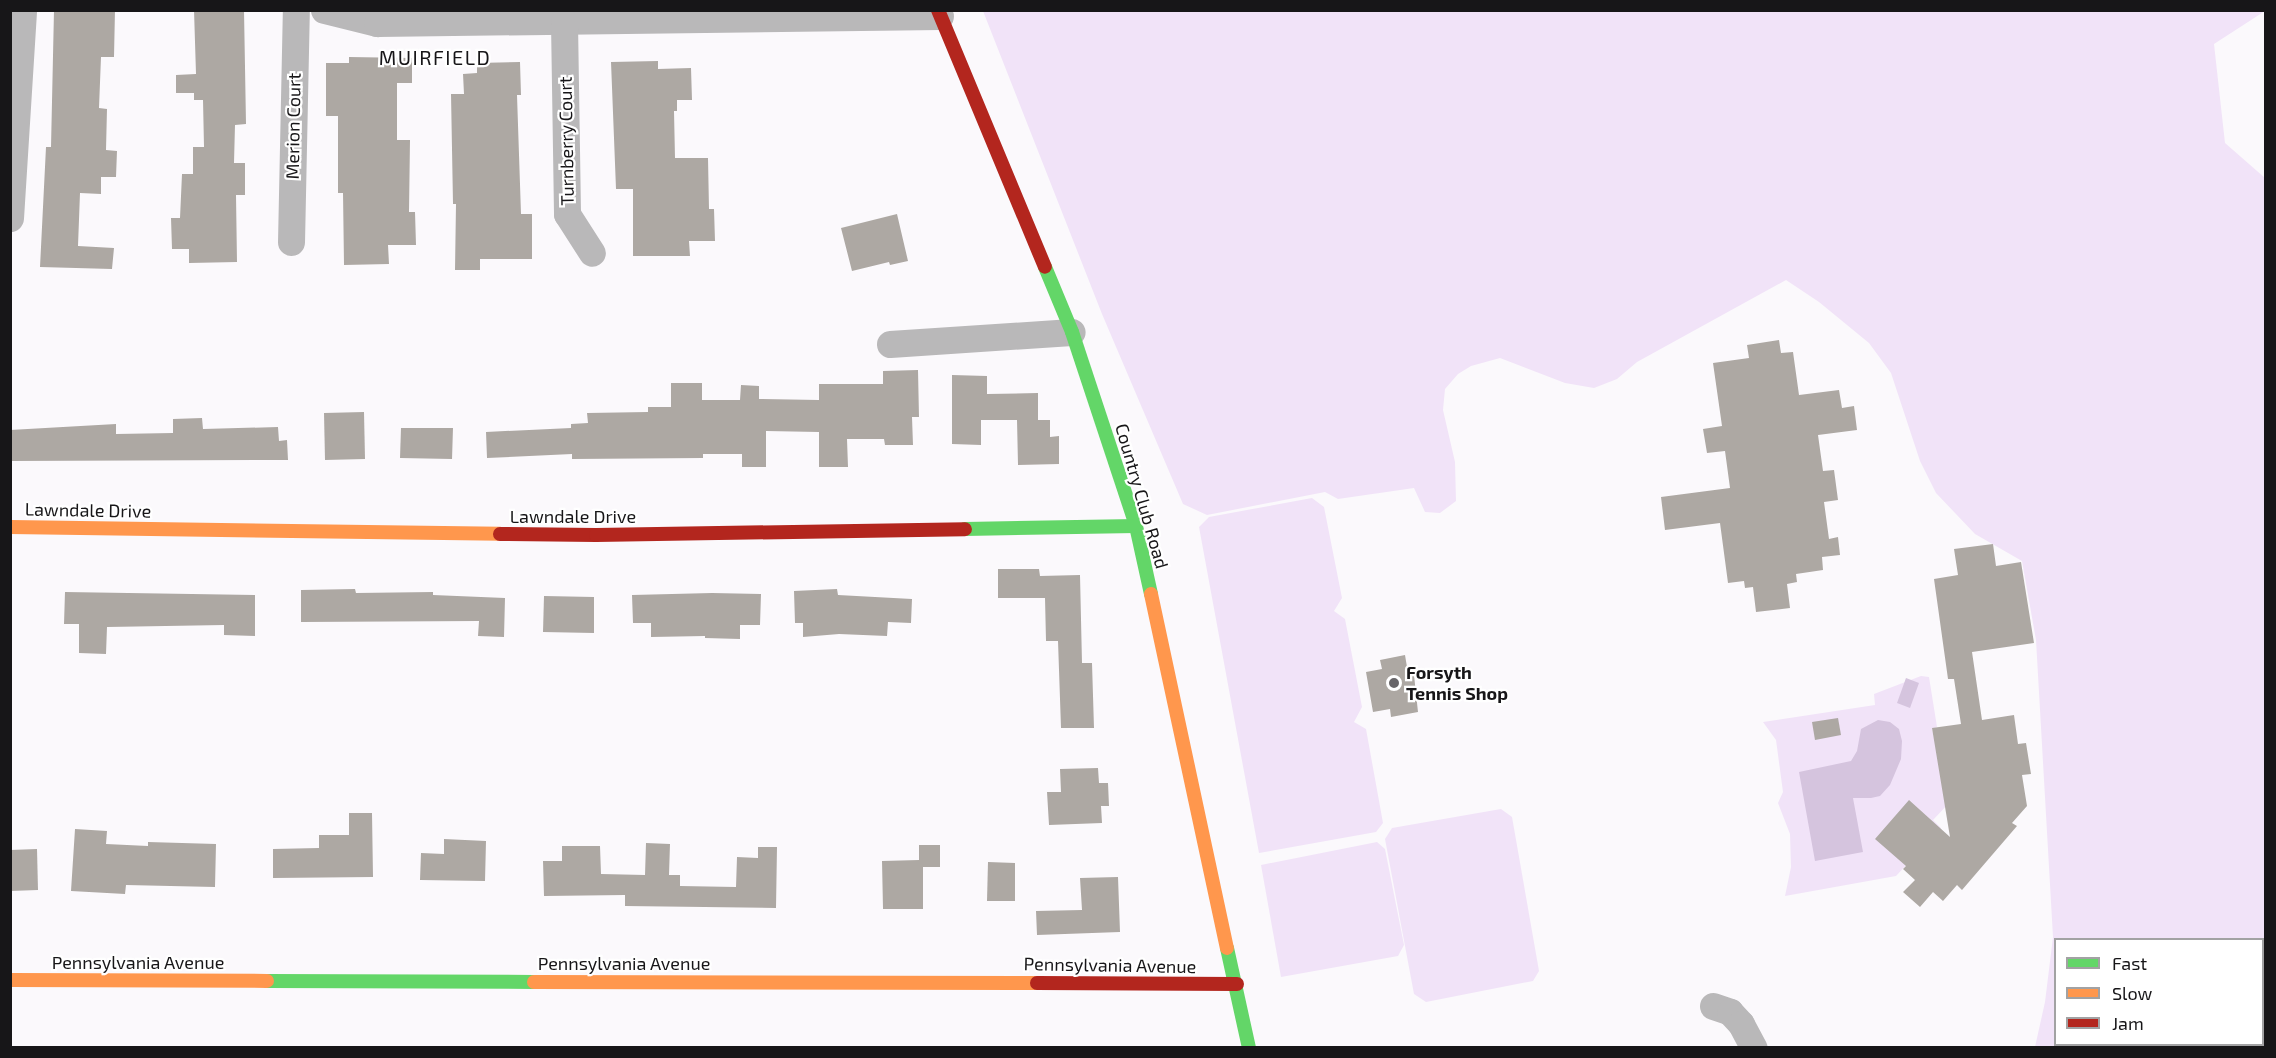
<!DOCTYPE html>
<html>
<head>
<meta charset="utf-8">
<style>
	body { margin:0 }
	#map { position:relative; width:2276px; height:1058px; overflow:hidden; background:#fbf9fc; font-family:"Exo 2",sans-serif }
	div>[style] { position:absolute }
	.green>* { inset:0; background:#f1e3f8 }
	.water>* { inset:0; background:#d5c4de }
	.building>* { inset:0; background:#ada8a3 }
	.street>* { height:27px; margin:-13.5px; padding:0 13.5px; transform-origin:13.5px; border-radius:13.5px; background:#b9b8b9 }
	.fast>* { height:14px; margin:-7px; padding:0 7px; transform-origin:7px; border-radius:7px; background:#63d668 }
	.slow>* { height:14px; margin:-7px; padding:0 7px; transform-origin:7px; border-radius:7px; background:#ff974d }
	.jam>* { height:14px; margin:-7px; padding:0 7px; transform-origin:7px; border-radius:7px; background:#b3261e }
	.dots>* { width:16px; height:16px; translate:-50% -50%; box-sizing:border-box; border:3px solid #fff; border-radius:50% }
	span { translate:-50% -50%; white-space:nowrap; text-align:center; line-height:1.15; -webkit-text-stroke:4.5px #fff; paint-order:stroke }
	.street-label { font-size:18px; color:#171618 }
	.poi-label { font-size:18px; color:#171618; font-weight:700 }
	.left { translate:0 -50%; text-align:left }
	.neighbourhood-label { font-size:20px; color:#171618; letter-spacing:1.5px }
	.frame { position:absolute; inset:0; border:12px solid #171618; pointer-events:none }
	.legend { position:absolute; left:2054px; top:938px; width:210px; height:108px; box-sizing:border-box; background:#fff; border:2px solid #a2a2a3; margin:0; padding:8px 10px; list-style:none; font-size:18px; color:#171618 }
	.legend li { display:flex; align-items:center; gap:12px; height:30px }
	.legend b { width:30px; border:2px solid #a2a2a3 }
</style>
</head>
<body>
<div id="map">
	<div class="green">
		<div style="clip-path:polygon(evenodd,983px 11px,2265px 11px,2214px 44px,2225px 143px,2265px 178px,2265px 1047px,2035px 1047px,2045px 1002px,2053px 937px,2036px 640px,2022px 561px,1975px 534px,1936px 493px,1920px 461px,1891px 373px,1869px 343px,1819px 302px,1786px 280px,1637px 362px,1617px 379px,1594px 388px,1565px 383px,1500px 358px,1471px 366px,1458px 374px,1445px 389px,1443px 410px,1455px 462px,1456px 501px,1440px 513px,1425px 512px,1414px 488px,1338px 499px,1325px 492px,1207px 515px,1183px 504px,1102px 314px,983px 11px,2056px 940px,2262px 940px,2262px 1044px,2056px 1044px,2056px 940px)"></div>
		<div style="clip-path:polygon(1312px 498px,1324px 507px,1342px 598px,1334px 611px,1345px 619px,1362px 707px,1354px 722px,1366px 729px,1383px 823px,1376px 832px,1259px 853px,1199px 527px,1209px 517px)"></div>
		<div style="clip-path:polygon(1921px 676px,1929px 677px,1937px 727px,1932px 729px,1950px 802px,1933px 820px,1941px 828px,1896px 876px,1785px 896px,1791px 867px,1790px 834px,1778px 803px,1783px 792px,1776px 740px,1763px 722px,1875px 705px,1874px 694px)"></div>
		<div style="clip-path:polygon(1501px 809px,1512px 817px,1539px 971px,1533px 981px,1426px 1002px,1414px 994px,1385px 839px,1392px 828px)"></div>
		<div style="clip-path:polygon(1377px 842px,1385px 849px,1404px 945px,1398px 956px,1281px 977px,1261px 865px)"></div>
	</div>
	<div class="water">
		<div style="clip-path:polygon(1906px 678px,1919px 683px,1910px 708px,1897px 703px)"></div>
		<div style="clip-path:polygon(1878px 720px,1890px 722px,1899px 729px,1902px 741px,1901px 759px,1890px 785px,1880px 796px,1871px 798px,1853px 798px,1863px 852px,1815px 861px,1799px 772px,1851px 761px,1857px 751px,1861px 729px)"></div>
	</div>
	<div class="building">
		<div style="clip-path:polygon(54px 10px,115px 10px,114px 57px,101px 57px,99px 108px,107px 109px,106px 150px,117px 151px,116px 177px,101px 177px,101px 194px,80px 193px,78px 246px,114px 248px,112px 269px,40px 267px,46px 147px,51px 147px)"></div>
		<div style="clip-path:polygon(194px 10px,244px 10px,246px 124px,235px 125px,234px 163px,245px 163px,245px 195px,236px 195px,237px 262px,189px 263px,189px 249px,172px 249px,171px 218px,180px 218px,182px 174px,193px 174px,193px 147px,204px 147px,203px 100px,194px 100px,194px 93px,176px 93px,176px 75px,196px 74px)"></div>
		<div style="clip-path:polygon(349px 57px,412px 58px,412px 83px,397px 83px,397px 140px,410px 140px,409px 212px,415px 212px,416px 245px,388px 245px,389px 264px,344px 265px,343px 193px,338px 193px,338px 116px,326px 116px,326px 63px,349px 63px)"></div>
		<div style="clip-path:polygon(658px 61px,658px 69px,691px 68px,692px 100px,677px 100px,677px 111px,674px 111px,675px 158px,708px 158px,709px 209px,714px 209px,715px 241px,689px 241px,690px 256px,633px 256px,633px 189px,616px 189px,611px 62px)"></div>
		<div style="clip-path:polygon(520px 62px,521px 95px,517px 95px,521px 214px,532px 214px,532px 259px,480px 259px,480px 270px,455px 270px,456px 204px,453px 204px,451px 94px,464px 94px,463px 74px,477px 73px,477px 63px)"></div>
		<div style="clip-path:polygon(897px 214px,908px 261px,890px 265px,889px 262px,852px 271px,841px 228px)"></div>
		<div style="clip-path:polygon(1779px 340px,1781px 353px,1793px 352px,1799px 395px,1839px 390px,1842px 408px,1854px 406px,1857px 430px,1818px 435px,1823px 471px,1834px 470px,1838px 500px,1824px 502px,1829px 539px,1838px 537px,1840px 555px,1822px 557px,1823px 570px,1796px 574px,1797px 582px,1787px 584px,1790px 608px,1756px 612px,1753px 587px,1745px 588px,1744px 581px,1728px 583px,1720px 523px,1665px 530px,1661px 497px,1730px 488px,1725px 451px,1707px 453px,1703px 429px,1722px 426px,1713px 363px,1749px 358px,1747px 345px)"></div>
		<div style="clip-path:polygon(918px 370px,919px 417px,912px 417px,913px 445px,885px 445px,884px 439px,847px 439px,848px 467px,819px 467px,819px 432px,766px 431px,766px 467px,742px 467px,742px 454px,703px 454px,703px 458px,572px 459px,572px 454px,487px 458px,486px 432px,571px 428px,571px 424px,588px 423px,587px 413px,648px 412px,648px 407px,671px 407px,671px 383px,702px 383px,702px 400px,740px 400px,741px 385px,759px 386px,759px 399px,819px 400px,819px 384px,883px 384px,883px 371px)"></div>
		<div style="clip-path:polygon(952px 375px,987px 376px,987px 394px,1038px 393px,1038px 420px,1050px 420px,1050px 437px,1059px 436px,1059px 464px,1018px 465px,1017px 420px,981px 420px,981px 445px,952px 444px)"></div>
		<div style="clip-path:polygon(364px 412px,365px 459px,325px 460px,324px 413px)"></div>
		<div style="clip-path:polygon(202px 418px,203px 429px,278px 427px,279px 441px,287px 440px,288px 460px,10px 461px,10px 430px,116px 424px,116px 434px,173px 433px,173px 419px)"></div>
		<div style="clip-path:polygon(401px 428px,453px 428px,452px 459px,400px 458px)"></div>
		<div style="clip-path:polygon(1993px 544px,1996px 566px,2021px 562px,2034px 643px,1972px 652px,1982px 720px,2014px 715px,2018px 744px,2026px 743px,2031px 774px,2022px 775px,2027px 806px,2012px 823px,2017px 826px,1962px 890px,1957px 885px,1943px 901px,1933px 892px,1920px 907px,1903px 892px,1915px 880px,1903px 869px,1906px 866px,1875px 839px,1909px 800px,1950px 837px,1932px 728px,1961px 724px,1954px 679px,1948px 679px,1934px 579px,1958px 575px,1954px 549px)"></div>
		<div style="clip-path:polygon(998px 569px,1039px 569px,1040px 576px,1080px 575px,1082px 663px,1092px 663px,1094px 728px,1061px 728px,1058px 641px,1046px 641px,1045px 598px,998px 598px)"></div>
		<div style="clip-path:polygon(355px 589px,356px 593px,433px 592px,433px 595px,505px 598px,504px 637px,478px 636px,479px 621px,301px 622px,301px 590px)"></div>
		<div style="clip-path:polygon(837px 589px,838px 595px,912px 599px,911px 623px,888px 622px,887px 636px,839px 634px,803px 637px,803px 623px,795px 623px,794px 591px)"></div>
		<div style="clip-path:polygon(65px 592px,255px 595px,255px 636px,224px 635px,224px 625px,107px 627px,106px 654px,79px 653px,79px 624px,64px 624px)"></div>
		<div style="clip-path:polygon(712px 593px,761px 594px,760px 625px,740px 625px,740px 639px,705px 638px,705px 636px,651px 637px,651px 623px,633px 623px,632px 595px)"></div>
		<div style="clip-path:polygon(544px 596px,594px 597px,594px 633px,543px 632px)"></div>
		<div style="clip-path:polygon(1405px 655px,1407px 667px,1410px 666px,1414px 675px,1418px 712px,1391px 717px,1390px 709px,1373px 712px,1366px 672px,1382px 669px,1380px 660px)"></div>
		<div style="clip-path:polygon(1838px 718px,1841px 735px,1815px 740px,1812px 722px)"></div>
		<div style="clip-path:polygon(1098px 768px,1099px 783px,1108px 783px,1109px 806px,1101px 806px,1102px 823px,1049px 825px,1047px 792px,1061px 792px,1060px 769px)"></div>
		<div style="clip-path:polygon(349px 813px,372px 813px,373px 877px,273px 878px,273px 849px,319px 848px,319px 835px,349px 835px)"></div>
		<div style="clip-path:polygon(75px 829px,107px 831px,106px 844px,148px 846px,148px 842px,216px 844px,215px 887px,126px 885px,125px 894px,71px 891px)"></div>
		<div style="clip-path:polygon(444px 839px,486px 841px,485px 881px,420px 880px,421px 853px,444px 854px)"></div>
		<div style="clip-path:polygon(646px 843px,670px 844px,669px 875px,680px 875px,680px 886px,736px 887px,737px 857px,758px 858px,758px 847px,777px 847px,776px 908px,625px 906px,625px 895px,544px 896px,543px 861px,562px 861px,562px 846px,600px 846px,601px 874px,645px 875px)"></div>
		<div style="clip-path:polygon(919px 845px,940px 845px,940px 867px,923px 867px,923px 909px,883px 909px,882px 861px,919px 860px)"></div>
		<div style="clip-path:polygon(37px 849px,38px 890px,10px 891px,10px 850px)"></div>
		<div style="clip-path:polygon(988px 862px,1015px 863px,1015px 901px,987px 901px)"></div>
		<div style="clip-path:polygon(1118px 877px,1120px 932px,1037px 935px,1036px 911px,1082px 910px,1080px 878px)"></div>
	</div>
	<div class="street">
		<div style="left:324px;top:10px;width:55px;rotate:13.8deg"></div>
		<div style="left:377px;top:23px;width:563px;rotate:-0.71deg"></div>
		<div style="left:564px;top:22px;width:192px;rotate:89.1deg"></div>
		<div style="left:567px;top:214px;width:46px;rotate:57.3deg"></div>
		<div style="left:10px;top:218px;width:208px;rotate:-86.4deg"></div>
		<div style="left:291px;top:242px;width:232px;rotate:-88.8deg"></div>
		<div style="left:890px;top:344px;width:182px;rotate:-3.8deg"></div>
		<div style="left:1713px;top:1006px;width:18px;rotate:19deg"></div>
		<div style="left:1730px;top:1012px;width:16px;rotate:47deg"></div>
		<div style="left:1741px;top:1024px;width:27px;rotate:62deg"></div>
	</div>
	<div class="fast">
		<div style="left:1045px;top:267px;width:70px;rotate:67.4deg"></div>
		<div style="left:1072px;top:332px;width:204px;rotate:71.7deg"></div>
		<div style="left:1136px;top:526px;width:70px;rotate:77.6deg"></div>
		<div style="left:965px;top:529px;width:171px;rotate:-1deg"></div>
		<div style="left:1227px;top:948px;width:102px;rotate:77.6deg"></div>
		<div style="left:267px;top:981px;width:267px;rotate:0.2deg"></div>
	</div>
	<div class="slow">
		<div style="left:10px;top:527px;width:490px;rotate:0.8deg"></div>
		<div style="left:1151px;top:594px;width:362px;rotate:77.9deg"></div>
		<div style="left:10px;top:980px;width:257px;rotate:0.2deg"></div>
		<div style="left:534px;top:982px;width:503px;rotate:0.11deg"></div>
	</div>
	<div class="jam">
		<div style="left:938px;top:10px;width:278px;rotate:67.4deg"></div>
		<div style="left:500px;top:534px;width:96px;rotate:0.6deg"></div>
		<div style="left:596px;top:535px;width:369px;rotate:-0.9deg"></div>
		<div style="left:1037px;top:983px;width:200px;rotate:0.3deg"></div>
	</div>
	<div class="dots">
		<div style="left:1394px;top:683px;background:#676568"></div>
	</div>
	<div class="street-label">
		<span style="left:293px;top:126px;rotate:-89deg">Merion Court</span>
		<span style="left:566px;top:141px;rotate:-91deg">Turnberry Court</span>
		<span style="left:1142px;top:496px;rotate:74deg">Country Club Road</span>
		<span style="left:88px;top:510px;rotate:1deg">Lawndale Drive</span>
		<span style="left:573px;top:516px">Lawndale Drive</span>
		<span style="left:138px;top:962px">Pennsylvania Avenue</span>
		<span style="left:624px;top:963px">Pennsylvania Avenue</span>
		<span style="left:1110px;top:965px;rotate:1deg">Pennsylvania Avenue</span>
	</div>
	<div class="poi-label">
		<span class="left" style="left:1406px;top:683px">Forsyth<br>Tennis Shop</span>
	</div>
	<div class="neighbourhood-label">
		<span style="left:435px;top:57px">MUIRFIELD</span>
	</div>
	<div class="frame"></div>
	<ul class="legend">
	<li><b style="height:8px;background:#63d668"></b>Fast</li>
	<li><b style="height:8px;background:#ff974d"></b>Slow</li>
	<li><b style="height:8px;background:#b3261e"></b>Jam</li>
	</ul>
</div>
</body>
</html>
